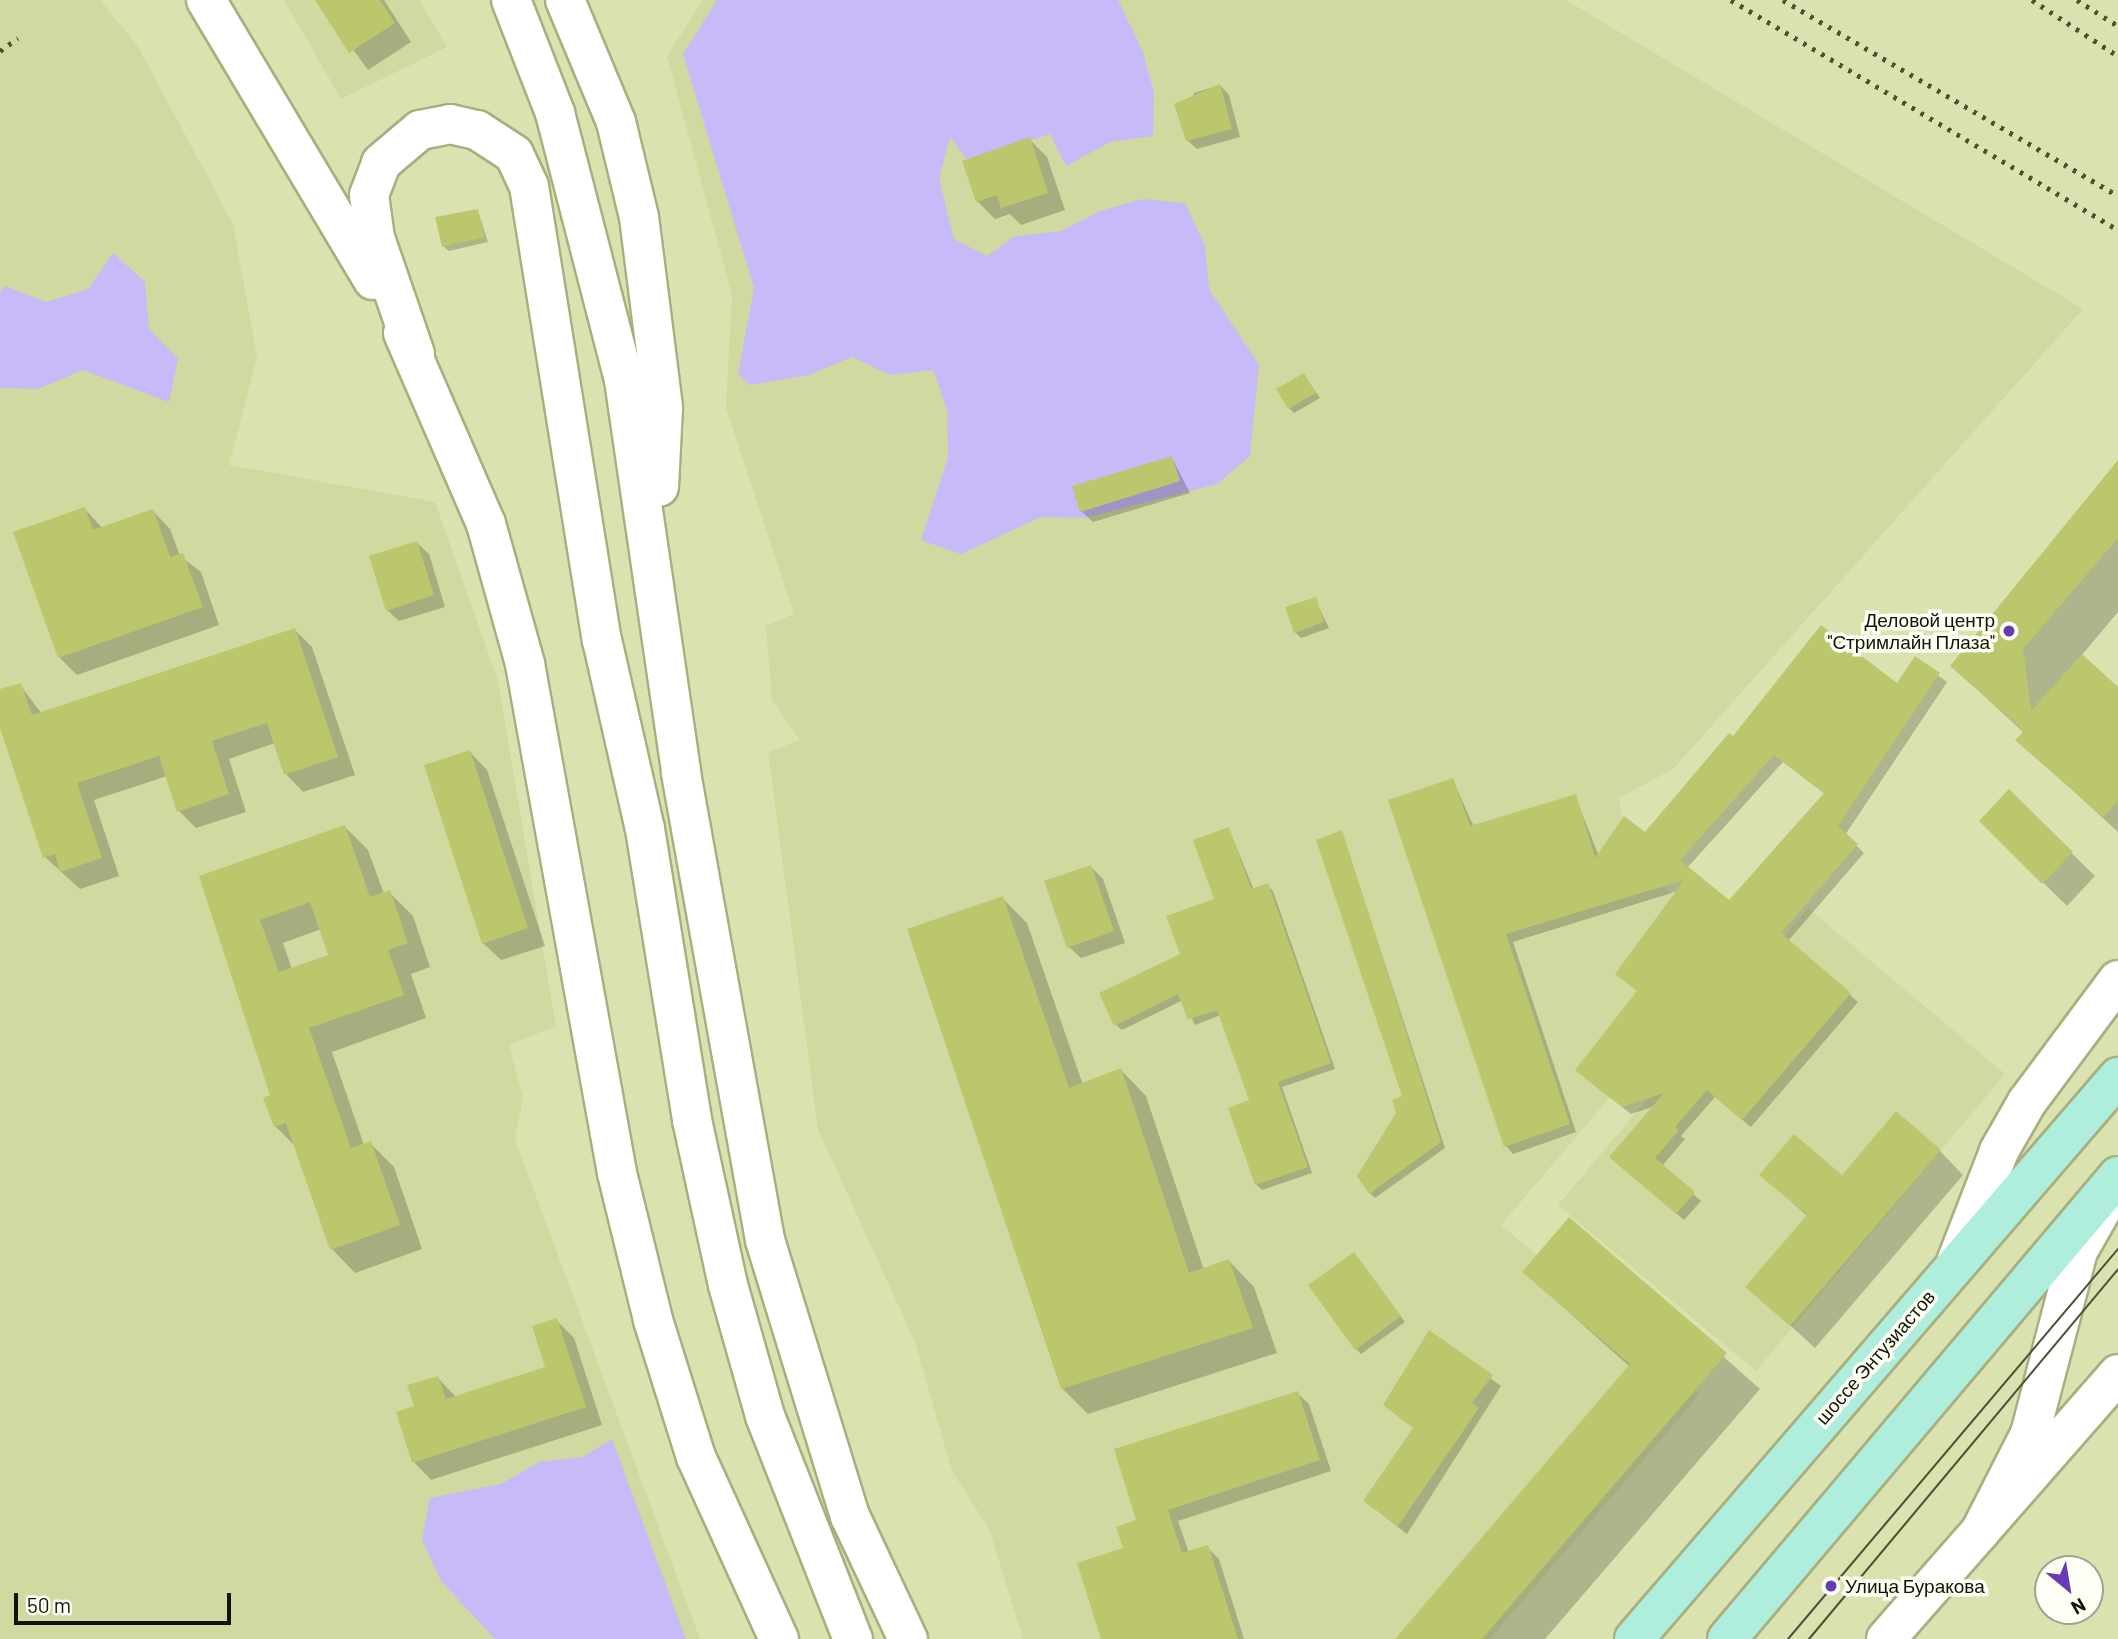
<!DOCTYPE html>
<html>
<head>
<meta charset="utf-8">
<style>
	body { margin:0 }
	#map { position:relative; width:2118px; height:1639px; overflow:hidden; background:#dae2af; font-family:Barlow,sans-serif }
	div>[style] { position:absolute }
	.built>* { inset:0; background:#d0d99f }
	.green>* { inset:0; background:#c8b9f8 }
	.shadow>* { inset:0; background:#0003 }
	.building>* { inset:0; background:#bcc76d }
	.roads { filter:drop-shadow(2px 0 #a8af7f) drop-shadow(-2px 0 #a8af7f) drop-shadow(0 2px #a8af7f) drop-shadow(0 -2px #a8af7f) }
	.secondary>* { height:38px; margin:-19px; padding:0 19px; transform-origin:19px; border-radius:19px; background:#fff }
	.primary>* { height:38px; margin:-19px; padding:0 19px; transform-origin:19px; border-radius:19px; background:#afeedd }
	.tram>* { height:2px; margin:-1px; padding:0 1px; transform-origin:1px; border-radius:1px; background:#4d5136 }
	.rail>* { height:5px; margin-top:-2.5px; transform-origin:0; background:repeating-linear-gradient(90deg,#4d5136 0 3.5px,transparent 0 10.5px) }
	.dots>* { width:19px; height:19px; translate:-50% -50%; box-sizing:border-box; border:4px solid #fdfff4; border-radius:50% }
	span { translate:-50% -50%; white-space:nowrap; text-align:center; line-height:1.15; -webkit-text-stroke:7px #fdfff4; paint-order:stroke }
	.poi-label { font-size:19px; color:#131504 }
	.right { translate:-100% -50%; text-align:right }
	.left { translate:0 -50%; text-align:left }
	.street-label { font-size:19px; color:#131504 }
	.north { position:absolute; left:2034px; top:1555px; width:70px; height:70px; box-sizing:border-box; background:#fdfff4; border:2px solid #9fa194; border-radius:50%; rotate:150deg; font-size:19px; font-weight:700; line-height:28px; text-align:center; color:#131504 }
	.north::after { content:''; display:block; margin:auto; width:24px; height:32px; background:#663bb3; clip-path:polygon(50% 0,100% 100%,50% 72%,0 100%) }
	.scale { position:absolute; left:14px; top:1593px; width:217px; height:32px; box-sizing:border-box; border:4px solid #131504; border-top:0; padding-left:9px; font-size:21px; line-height:24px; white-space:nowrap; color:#131504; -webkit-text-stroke:5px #fdfff4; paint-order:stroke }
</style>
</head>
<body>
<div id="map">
	<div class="built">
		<div style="clip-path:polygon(0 0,100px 0,137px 45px,233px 224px,257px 357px,229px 465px,435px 502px,498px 681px,556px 1026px,509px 1045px,523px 1098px,515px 1139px,700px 1639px,0 1639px)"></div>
		<div style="clip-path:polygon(284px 0,419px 0,447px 47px,341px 99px)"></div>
		<div style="clip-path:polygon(703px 0,1566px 0,2083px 309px,1673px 769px,1619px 798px,1627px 856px,1737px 948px,1501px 1225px,1700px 1394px,1490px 1639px,1023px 1639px,989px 1529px,952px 1471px,915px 1342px,818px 1129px,768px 752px,800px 740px,772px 700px,766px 626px,794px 614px,726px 408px,732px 295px,667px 56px)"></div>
		<div style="clip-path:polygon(1808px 908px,2005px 1074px,1756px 1371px,1558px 1205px)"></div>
	</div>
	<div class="green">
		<div style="clip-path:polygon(717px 0,1118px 0,1143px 52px,1154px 93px,1153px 136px,1110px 142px,1066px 166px,1050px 134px,968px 161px,950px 137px,939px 178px,954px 239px,987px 256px,1015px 236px,1061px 231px,1100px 211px,1143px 199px,1185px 203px,1205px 246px,1209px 289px,1259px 365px,1250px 456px,1217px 484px,1085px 518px,1041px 517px,961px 554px,921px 540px,948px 457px,947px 410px,933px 370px,890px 375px,852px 357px,809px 375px,750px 385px,738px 374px,754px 288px,683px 54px)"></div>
		<div style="clip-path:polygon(113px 253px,145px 282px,149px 329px,178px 359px,169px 402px,83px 370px,38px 389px,0 388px,0 292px,5px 286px,46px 302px,88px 289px)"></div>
		<div style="clip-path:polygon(612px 1439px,686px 1639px,495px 1639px,441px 1581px,422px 1540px,430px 1498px,501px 1484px,539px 1462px,583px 1457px)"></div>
	</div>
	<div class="shadow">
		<div style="clip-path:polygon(317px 0,384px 0,411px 42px,368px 70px)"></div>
		<div style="clip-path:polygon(1220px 85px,1229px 95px,1240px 137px,1197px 149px,1187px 140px,1194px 93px)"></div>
		<div style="clip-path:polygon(1029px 139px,1047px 157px,1065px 210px,1021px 225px,1010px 214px,995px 219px,977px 201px)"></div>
		<div style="clip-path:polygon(478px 211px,488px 242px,449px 251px,443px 246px)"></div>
		<div style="clip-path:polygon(1304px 375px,1320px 398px,1294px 413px,1289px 408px)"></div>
		<div style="clip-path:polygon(1172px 458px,1190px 493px,1093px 522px,1081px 511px)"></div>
		<div style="clip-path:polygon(2118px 463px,2118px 612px,2081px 656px,2118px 687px,2118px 832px,2018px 740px,2024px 733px,1952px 666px)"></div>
		<div style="clip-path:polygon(85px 509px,103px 529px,153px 511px,170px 529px,180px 556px,201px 572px,219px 625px,77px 675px,59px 657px)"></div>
		<div style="clip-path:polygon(417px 543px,429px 554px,445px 607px,399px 621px,387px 610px)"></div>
		<div style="clip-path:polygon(1315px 599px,1329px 628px,1301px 638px,1295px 632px)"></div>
		<div style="clip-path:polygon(295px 630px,312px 647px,355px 775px,303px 792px,286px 774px,275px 743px,229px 759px,246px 812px,196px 828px,179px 811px,167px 776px,94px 800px,119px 876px,80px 889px,45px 857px,0 722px,0 691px,20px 685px,42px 714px)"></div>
		<div style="clip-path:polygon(evenodd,1915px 658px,1947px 682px,1845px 835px,1864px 853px,1788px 941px,1858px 1002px,1751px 1127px,1715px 1097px,1681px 1136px,1685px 1139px,1662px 1166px,1701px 1201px,1684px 1220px,1619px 1165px,1655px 1106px,1631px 1114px,1585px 1078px,1639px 992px,1678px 891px,1513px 942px,1576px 1132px,1513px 1154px,1506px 1146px,1453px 780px,1474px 827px,1575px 796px,1599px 856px,1645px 835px,1733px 739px,1897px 686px,1915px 658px,1783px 762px,1825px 794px,1730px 902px,1687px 868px,1783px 762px)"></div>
		<div style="clip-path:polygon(470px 752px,487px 770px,545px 946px,501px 960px,483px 943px)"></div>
		<div style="clip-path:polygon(2009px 792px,2095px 876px,2067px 906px,1981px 821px)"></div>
		<div style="clip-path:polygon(evenodd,345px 827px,368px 850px,384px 894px,389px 892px,413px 916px,430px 967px,411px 974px,426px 1018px,332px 1052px,364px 1145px,370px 1143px,394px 1167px,422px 1249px,355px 1273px,332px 1249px,296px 1147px,275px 1126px,272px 1096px,201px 877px,345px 827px,321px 929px,330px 956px,292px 969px,283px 943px,321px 929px)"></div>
		<div style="clip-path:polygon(1229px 829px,1254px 890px,1267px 885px,1273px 891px,1335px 1069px,1282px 1087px,1312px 1173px,1262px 1190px,1256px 1184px,1251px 1101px,1221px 1015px,1195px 1025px,1183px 1000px,1122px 1030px,1116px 1025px,1182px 955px,1216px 900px)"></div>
		<div style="clip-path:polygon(1342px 832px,1445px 1148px,1375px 1198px,1370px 1193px,1404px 1097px)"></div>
		<div style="clip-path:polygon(1091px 867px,1103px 879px,1125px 943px,1081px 958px,1069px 947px)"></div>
		<div style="clip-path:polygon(1002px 898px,1027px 923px,1083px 1085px,1121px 1070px,1146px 1096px,1204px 1270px,1229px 1261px,1254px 1287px,1277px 1353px,1088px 1414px,1062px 1388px)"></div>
		<div style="clip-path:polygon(1940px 1151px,1963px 1175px,1815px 1348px,1748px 1287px,1808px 1217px,1762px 1175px,1842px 1177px)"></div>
		<div style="clip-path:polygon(1569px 1220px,1760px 1389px,1545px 1639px,1397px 1639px,1630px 1367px,1524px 1272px)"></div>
		<div style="clip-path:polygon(1354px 1254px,1405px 1322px,1361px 1354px,1356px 1349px)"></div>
		<div style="clip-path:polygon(556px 1320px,574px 1338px,602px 1425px,431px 1480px,414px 1462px,416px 1407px,438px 1378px,457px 1398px,548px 1368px)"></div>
		<div style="clip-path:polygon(1430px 1333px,1501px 1386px,1407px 1534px,1365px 1501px,1415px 1429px,1385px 1405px)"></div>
		<div style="clip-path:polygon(1297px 1393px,1309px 1404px,1331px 1471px,1178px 1521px,1189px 1553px,1207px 1547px,1219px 1559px,1244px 1639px,1103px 1639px,1139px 1521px)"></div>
	</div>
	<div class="building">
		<div style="clip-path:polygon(315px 0,380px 0,395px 23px,349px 53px)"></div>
		<div style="clip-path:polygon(1220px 84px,1232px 129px,1186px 141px,1174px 104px)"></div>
		<div style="clip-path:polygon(1030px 137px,1048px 193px,1001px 208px,997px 195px,976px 202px,962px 161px)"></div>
		<div style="clip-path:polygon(478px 209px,484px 237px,442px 247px,435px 217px)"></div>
		<div style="clip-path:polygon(1304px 373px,1316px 393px,1288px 409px,1276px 389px)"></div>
		<div style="clip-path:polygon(1172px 456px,1180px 481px,1080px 512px,1072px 486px)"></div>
		<div style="clip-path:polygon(2118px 460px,2118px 538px,2023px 649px,2031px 711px,2082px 654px,2118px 687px,2118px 800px,2103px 817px,2015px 740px,2024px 731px,1950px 666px)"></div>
		<div style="clip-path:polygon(85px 507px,93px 530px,153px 509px,170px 557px,183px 553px,203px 607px,58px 658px,13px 532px)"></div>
		<div style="clip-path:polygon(417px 541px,434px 595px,386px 611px,369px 556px)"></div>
		<div style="clip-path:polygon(1316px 597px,1324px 622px,1294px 633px,1285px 607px)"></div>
		<div style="clip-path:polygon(evenodd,1821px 625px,1897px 683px,1915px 656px,1940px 673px,1838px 826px,1858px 844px,1781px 933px,1851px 993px,1742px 1120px,1707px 1090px,1675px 1127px,1679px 1130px,1655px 1158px,1695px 1192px,1676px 1214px,1609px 1157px,1664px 1093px,1622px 1107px,1575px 1070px,1637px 991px,1615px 974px,1684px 880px,1506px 934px,1570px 1124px,1504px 1147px,1388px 800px,1453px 778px,1470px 826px,1576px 794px,1595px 858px,1624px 816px,1645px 832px,1729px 733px,1733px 736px,1821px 625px,1774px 755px,1824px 793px,1729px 900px,1680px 860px,1774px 755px)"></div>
		<div style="clip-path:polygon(295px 628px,338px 757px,284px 775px,267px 723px,212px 741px,229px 794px,177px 812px,159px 756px,77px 783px,102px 858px,60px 872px,55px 854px,43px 858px,0 728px,0 689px,21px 683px,32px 715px)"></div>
		<div style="clip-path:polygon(470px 750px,528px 928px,482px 944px,424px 765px)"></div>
		<div style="clip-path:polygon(2009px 789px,2073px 852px,2042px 884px,1979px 821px)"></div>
		<div style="clip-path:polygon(evenodd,345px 825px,370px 897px,390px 890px,408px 943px,388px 950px,404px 995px,309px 1028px,351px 1148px,371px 1141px,400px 1225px,330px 1250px,286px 1123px,274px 1127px,263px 1098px,270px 1095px,199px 876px,345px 825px,310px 902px,328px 955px,279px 972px,260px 920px,310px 902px)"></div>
		<div style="clip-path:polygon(1229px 827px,1251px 889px,1268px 883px,1331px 1063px,1278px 1082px,1308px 1167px,1255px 1185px,1228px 1108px,1249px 1100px,1217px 1010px,1188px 1020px,1178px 994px,1114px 1026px,1099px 993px,1180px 954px,1166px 916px,1214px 899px,1193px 840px)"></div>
		<div style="clip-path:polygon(1342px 830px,1441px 1142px,1369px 1194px,1357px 1176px,1396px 1113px,1392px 1100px,1402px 1096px,1316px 840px)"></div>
		<div style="clip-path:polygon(1091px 865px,1114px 931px,1067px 948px,1044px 881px)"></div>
		<div style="clip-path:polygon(1003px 896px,1069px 1088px,1121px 1068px,1189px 1273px,1229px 1259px,1253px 1328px,1061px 1389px,907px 929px)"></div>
		<div style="clip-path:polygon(1896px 1111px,1941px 1150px,1790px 1326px,1745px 1287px,1807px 1215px,1759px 1175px,1794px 1134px,1842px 1175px)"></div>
		<div style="clip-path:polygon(1569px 1217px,1727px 1353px,1482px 1639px,1395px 1639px,1630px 1364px,1522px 1272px)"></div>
		<div style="clip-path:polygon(1354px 1252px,1401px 1316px,1355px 1350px,1308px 1285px)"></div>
		<div style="clip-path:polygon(557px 1318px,586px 1407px,412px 1463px,396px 1412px,414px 1406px,407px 1385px,438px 1376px,446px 1399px,545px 1367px,532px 1326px)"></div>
		<div style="clip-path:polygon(1429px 1330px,1493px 1375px,1472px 1403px,1479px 1408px,1398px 1526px,1363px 1501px,1413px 1428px,1383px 1405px)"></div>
		<div style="clip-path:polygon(1298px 1391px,1320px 1460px,1168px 1510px,1182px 1553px,1208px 1545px,1238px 1639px,1101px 1639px,1077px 1563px,1123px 1548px,1116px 1527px,1136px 1520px,1114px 1449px)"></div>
	</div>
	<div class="roads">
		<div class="secondary">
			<div style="left:206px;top:0;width:326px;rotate:59.2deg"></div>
			<div style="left:511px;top:0;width:121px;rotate:68.7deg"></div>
			<div style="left:555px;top:113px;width:276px;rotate:75.5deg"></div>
			<div style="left:624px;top:380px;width:397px;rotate:81.7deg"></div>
			<div style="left:681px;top:773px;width:474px;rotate:79.8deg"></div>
			<div style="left:765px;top:1240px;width:289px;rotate:72.9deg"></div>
			<div style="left:850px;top:1516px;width:136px;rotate:64.8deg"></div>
			<div style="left:565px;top:0;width:132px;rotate:67.3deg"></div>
			<div style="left:616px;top:122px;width:98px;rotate:76.4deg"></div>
			<div style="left:639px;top:217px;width:193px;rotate:82.8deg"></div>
			<div style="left:663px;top:408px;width:79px;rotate:92.9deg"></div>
			<div style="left:403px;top:333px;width:208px;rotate:66.5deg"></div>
			<div style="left:486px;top:524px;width:145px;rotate:74.4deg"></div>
			<div style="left:525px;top:664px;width:517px;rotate:79.75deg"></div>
			<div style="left:617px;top:1173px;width:151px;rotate:76.2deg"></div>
			<div style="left:653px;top:1320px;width:144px;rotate:72.6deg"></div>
			<div style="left:696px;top:1457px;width:200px;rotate:65.5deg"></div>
			<div style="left:415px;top:354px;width:123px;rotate:-109deg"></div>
			<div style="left:375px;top:238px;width:43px;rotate:-97.9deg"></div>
			<div style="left:369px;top:195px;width:34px;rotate:-69deg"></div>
			<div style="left:381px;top:163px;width:51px;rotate:-40.2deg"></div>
			<div style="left:420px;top:130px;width:31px;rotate:-11deg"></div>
			<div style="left:450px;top:124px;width:28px;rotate:13deg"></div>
			<div style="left:477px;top:130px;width:44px;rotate:33deg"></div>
			<div style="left:514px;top:154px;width:35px;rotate:65deg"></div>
			<div style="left:529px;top:186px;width:460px;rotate:80.9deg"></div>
			<div style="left:602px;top:640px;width:194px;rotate:77.2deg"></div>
			<div style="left:645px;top:829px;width:295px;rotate:80.8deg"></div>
			<div style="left:692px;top:1120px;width:169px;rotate:77.7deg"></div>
			<div style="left:728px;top:1285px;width:136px;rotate:74.2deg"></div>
			<div style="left:765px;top:1416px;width:240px;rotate:68.5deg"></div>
			<div style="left:1956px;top:1262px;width:119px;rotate:-68.8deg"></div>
			<div style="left:1999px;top:1151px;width:56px;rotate:-60.3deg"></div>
			<div style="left:2027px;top:1102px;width:152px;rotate:-53.3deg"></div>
			<div style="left:1980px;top:1532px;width:110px;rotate:-63deg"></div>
			<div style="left:2030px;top:1434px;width:189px;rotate:-75.3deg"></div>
			<div style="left:2078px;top:1251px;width:48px;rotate:-60.3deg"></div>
			<div style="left:1886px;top:1639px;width:352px;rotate:-48.8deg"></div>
		</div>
		<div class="primary">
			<div style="left:1634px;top:1639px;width:742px;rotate:-49.26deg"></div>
			<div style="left:1727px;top:1639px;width:606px;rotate:-49.82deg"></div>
		</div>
	</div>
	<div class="tram">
		<div style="left:1788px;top:1639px;width:511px;rotate:-49.76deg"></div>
		<div style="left:1809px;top:1639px;width:482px;rotate:-50.1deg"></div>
	</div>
	<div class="rail">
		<div style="left:1731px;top:0;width:450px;rotate:30.7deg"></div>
		<div style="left:1783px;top:0;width:388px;rotate:30.3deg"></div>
		<div style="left:2032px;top:0;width:103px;rotate:33.1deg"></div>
		<div style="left:2077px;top:0;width:49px;rotate:32.4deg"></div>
		<div style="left:0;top:51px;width:22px;rotate:-36deg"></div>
	</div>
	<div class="dots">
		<div style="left:2009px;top:631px;background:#663bb3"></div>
		<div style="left:1831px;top:1586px;background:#663bb3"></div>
	</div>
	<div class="poi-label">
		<span class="right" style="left:1995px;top:631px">Деловой центр<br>"Стримлайн Плаза"</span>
		<span class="left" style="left:1845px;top:1586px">Улица Буракова</span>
	</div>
	<div class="street-label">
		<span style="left:1875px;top:1357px;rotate:-49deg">шоссе Энтузиастов</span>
	</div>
	<div class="north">N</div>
	<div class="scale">50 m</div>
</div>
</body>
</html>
